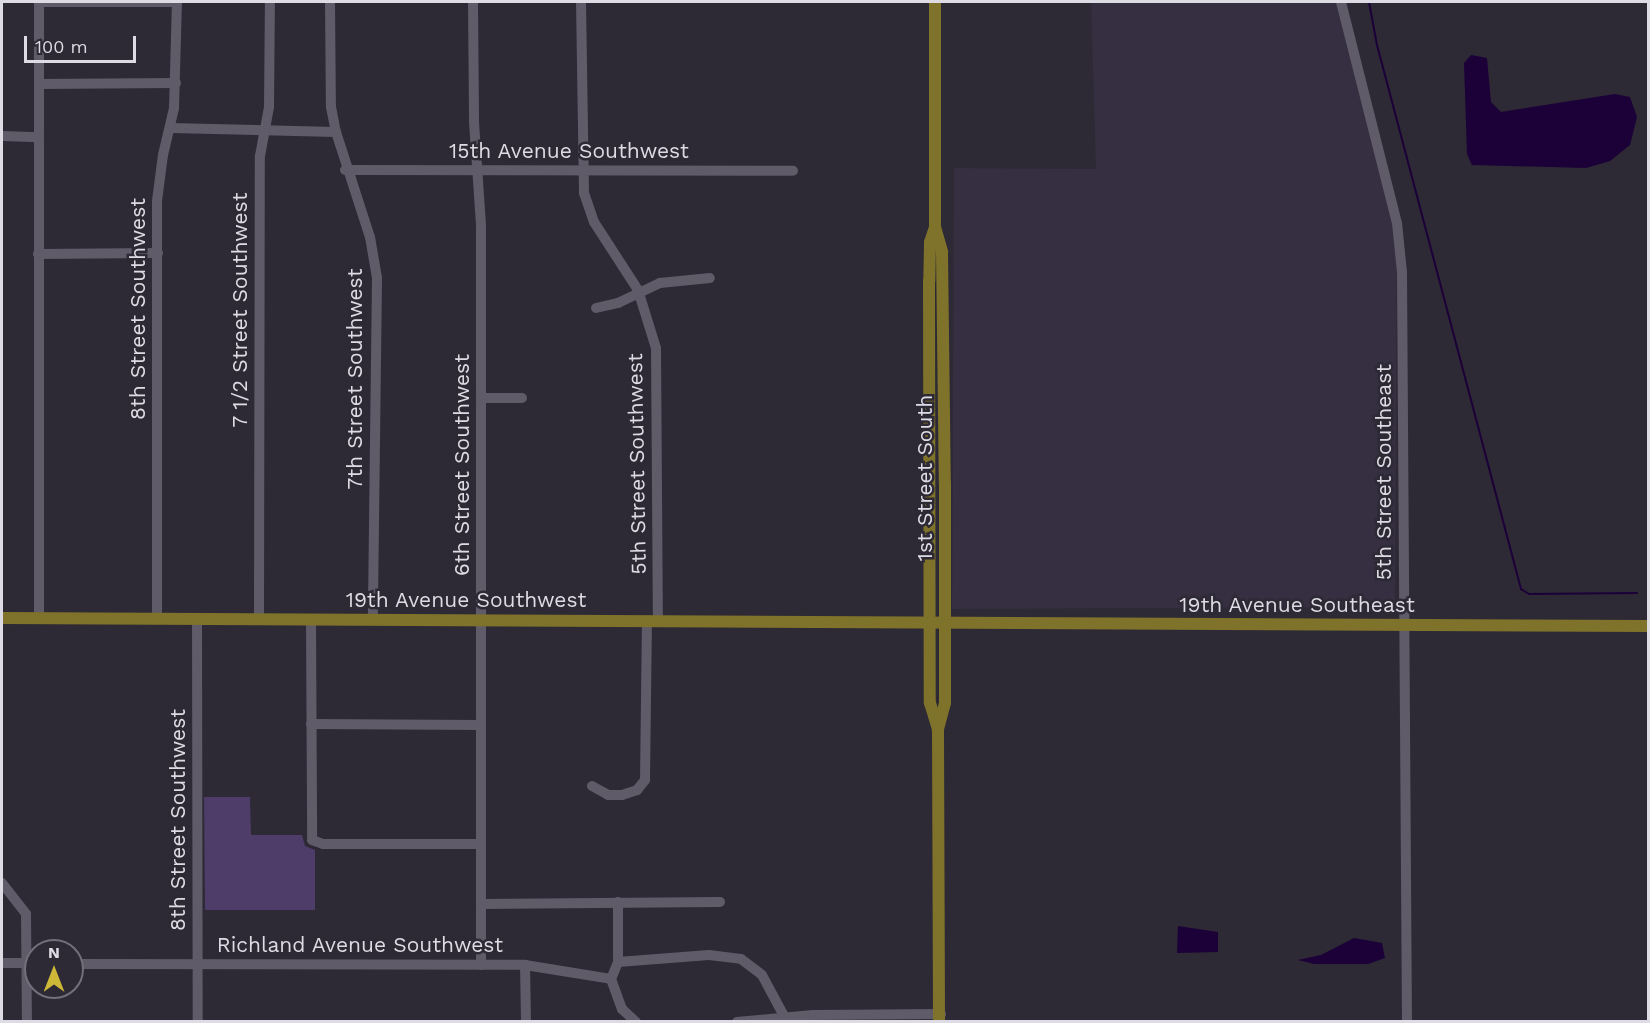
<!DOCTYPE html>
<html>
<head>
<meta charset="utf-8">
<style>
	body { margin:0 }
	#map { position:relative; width:1650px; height:1023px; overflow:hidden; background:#2d2935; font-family:"Work Sans",sans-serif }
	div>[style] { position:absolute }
	.built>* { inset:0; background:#352f41 }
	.green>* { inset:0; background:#4d3d68 }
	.water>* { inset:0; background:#1c0038 }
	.stream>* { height:2px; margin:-1px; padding:0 1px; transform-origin:1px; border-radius:1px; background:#1c0038 }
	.minor>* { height:10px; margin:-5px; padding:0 5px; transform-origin:5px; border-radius:5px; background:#5f5b68 }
	.major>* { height:12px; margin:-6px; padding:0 6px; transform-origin:6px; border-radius:6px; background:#7f722a }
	span { translate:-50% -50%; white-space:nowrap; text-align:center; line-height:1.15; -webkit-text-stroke:5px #2d2935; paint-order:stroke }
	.street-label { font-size:21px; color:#dddbe3 }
	.frame { position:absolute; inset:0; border:3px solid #dddbe3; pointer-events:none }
	.north { position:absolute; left:24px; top:939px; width:60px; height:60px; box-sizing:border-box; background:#2d2935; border:2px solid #73707b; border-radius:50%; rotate:0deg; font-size:16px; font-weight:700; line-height:24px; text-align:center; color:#dddbe3 }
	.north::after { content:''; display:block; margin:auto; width:21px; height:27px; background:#ceb837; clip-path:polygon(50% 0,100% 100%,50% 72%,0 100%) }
	.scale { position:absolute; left:24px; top:36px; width:112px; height:27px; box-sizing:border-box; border:3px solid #dddbe3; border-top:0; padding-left:8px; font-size:18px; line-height:21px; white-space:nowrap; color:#dddbe3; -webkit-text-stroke:4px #2d2935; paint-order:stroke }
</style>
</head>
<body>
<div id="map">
	<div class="built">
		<div style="clip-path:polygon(1091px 2px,1337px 2px,1397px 243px,1395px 607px,952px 609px,954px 168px,1096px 169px)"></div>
	</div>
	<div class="green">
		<div style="clip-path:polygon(204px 797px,250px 797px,251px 835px,302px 835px,305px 846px,315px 850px,315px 910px,205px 910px)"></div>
	</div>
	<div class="water">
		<div style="clip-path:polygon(1471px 55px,1487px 58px,1491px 102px,1501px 112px,1615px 94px,1630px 97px,1637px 117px,1630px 145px,1610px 161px,1586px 168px,1472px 165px,1467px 154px,1464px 63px)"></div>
		<div style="clip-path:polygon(1178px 926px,1218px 932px,1218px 952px,1177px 953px)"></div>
		<div style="clip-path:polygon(1354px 938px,1382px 943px,1385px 958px,1368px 964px,1314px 964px,1298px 960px,1321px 955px)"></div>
	</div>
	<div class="stream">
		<div style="left:1369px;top:2px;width:44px;rotate:79.5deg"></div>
		<div style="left:1377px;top:45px;width:563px;rotate:75.17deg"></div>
		<div style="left:1521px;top:589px;width:9px;rotate:32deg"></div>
		<div style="left:1529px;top:594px;width:108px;rotate:-0.5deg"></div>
	</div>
	<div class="minor">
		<div style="left:39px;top:2px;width:616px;rotate:90deg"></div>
		<div style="left:39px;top:2px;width:138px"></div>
		<div style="left:330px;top:2px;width:105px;rotate:89.5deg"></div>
		<div style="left:331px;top:107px;width:25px;rotate:79deg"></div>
		<div style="left:336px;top:132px;width:110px;rotate:72.1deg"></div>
		<div style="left:370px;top:237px;width:42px;rotate:80.3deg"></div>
		<div style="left:377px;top:278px;width:341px;rotate:90.7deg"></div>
		<div style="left:473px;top:2px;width:120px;rotate:89.5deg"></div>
		<div style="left:474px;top:122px;width:104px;rotate:86.1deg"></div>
		<div style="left:481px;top:226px;width:739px;rotate:90deg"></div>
		<div style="left:581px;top:2px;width:191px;rotate:89.1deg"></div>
		<div style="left:584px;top:193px;width:31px;rotate:71deg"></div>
		<div style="left:594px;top:222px;width:81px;rotate:57.1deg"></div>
		<div style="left:638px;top:290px;width:61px;rotate:72.8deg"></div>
		<div style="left:656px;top:348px;width:273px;rotate:89.6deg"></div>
		<div style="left:1341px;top:2px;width:228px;rotate:75.8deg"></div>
		<div style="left:1397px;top:223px;width:49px;rotate:84.2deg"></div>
		<div style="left:1402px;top:272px;width:750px;rotate:89.62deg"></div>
		<div style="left:39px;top:84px;width:137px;rotate:-0.4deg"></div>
		<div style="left:171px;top:128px;width:165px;rotate:1.4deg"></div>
		<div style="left:2px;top:136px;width:37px;rotate:2deg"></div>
		<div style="left:345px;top:170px;width:448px;rotate:0.1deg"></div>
		<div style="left:38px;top:254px;width:120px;rotate:-0.5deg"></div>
		<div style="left:596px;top:308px;width:23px;rotate:-13deg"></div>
		<div style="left:618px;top:303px;width:47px;rotate:-25.5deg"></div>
		<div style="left:660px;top:283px;width:50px;rotate:-5.7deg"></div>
		<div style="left:481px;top:398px;width:41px"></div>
		<div style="left:157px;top:619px;width:418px;rotate:-90deg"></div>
		<div style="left:157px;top:201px;width:46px;rotate:-82.6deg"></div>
		<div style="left:163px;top:155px;width:48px;rotate:-76.8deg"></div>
		<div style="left:174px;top:108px;width:106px;rotate:-88.4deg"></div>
		<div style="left:197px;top:619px;width:403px;rotate:89.9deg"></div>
		<div style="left:259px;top:619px;width:463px;rotate:-89.9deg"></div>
		<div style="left:260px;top:156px;width:50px;rotate:-79.6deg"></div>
		<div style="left:269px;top:107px;width:105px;rotate:-89.5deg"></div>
		<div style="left:311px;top:619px;width:221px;rotate:89.7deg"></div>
		<div style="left:312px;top:840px;width:12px;rotate:20deg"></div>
		<div style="left:323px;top:844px;width:158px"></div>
		<div style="left:311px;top:724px;width:170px;rotate:0.3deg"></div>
		<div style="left:592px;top:786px;width:18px;rotate:29deg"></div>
		<div style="left:608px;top:795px;width:14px"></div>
		<div style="left:622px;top:795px;width:16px;rotate:-18deg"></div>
		<div style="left:637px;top:790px;width:13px;rotate:-51deg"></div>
		<div style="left:645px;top:780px;width:159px;rotate:-89.3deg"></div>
		<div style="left:2px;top:883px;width:39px;rotate:52deg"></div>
		<div style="left:26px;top:914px;width:108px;rotate:89.5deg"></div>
		<div style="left:618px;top:902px;width:60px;rotate:90deg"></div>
		<div style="left:618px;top:962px;width:18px;rotate:112deg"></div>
		<div style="left:611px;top:979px;width:32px;rotate:70deg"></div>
		<div style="left:622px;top:1009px;width:19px;rotate:43deg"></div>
		<div style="left:482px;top:904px;width:238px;rotate:-0.5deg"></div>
		<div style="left:618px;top:962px;width:91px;rotate:-4.4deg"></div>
		<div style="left:709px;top:955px;width:32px;rotate:7deg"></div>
		<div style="left:741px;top:959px;width:26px;rotate:37deg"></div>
		<div style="left:762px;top:975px;width:47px;rotate:61.8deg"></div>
		<div style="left:2px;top:963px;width:34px"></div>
		<div style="left:72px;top:964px;width:453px;rotate:0.1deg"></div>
		<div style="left:525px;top:965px;width:87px;rotate:9.2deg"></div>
		<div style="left:525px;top:965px;width:57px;rotate:89deg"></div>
		<div style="left:737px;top:1022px;width:76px;rotate:-5.3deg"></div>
		<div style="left:813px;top:1015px;width:128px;rotate:-0.4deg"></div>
	</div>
	<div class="major">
		<div style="left:935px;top:2px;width:225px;rotate:90deg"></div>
		<div style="left:935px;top:227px;width:16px;rotate:108deg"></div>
		<div style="left:930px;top:242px;width:39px;rotate:91deg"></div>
		<div style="left:929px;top:281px;width:422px;rotate:89.9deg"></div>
		<div style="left:930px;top:703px;width:28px;rotate:73deg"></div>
		<div style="left:935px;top:227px;width:26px;rotate:74deg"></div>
		<div style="left:942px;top:252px;width:231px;rotate:89.3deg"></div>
		<div style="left:945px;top:483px;width:220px;rotate:90deg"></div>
		<div style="left:945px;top:703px;width:28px;rotate:105deg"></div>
		<div style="left:938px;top:730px;width:292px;rotate:89.8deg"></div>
		<div style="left:2px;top:618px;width:1646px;rotate:0.28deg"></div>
	</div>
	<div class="street-label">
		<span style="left:569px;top:151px">15th Avenue Southwest</span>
		<span style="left:138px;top:309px;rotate:-90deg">8th Street Southwest</span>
		<span style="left:240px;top:310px;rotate:-90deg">7 1/2 Street Southwest</span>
		<span style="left:355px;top:379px;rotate:-90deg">7th Street Southwest</span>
		<span style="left:637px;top:464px;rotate:-91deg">5th Street Southwest</span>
		<span style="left:462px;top:465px;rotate:-90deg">6th Street Southwest</span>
		<span style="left:1384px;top:472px;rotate:-90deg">5th Street Southeast</span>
		<span style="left:925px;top:478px;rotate:-90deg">1st Street South</span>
		<span style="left:466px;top:600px">19th Avenue Southwest</span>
		<span style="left:1297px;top:605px">19th Avenue Southeast</span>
		<span style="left:178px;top:820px;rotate:-90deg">8th Street Southwest</span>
		<span style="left:360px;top:945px">Richland Avenue Southwest</span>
	</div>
	<div class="frame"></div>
	<div class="north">N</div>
	<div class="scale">100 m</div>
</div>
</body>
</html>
